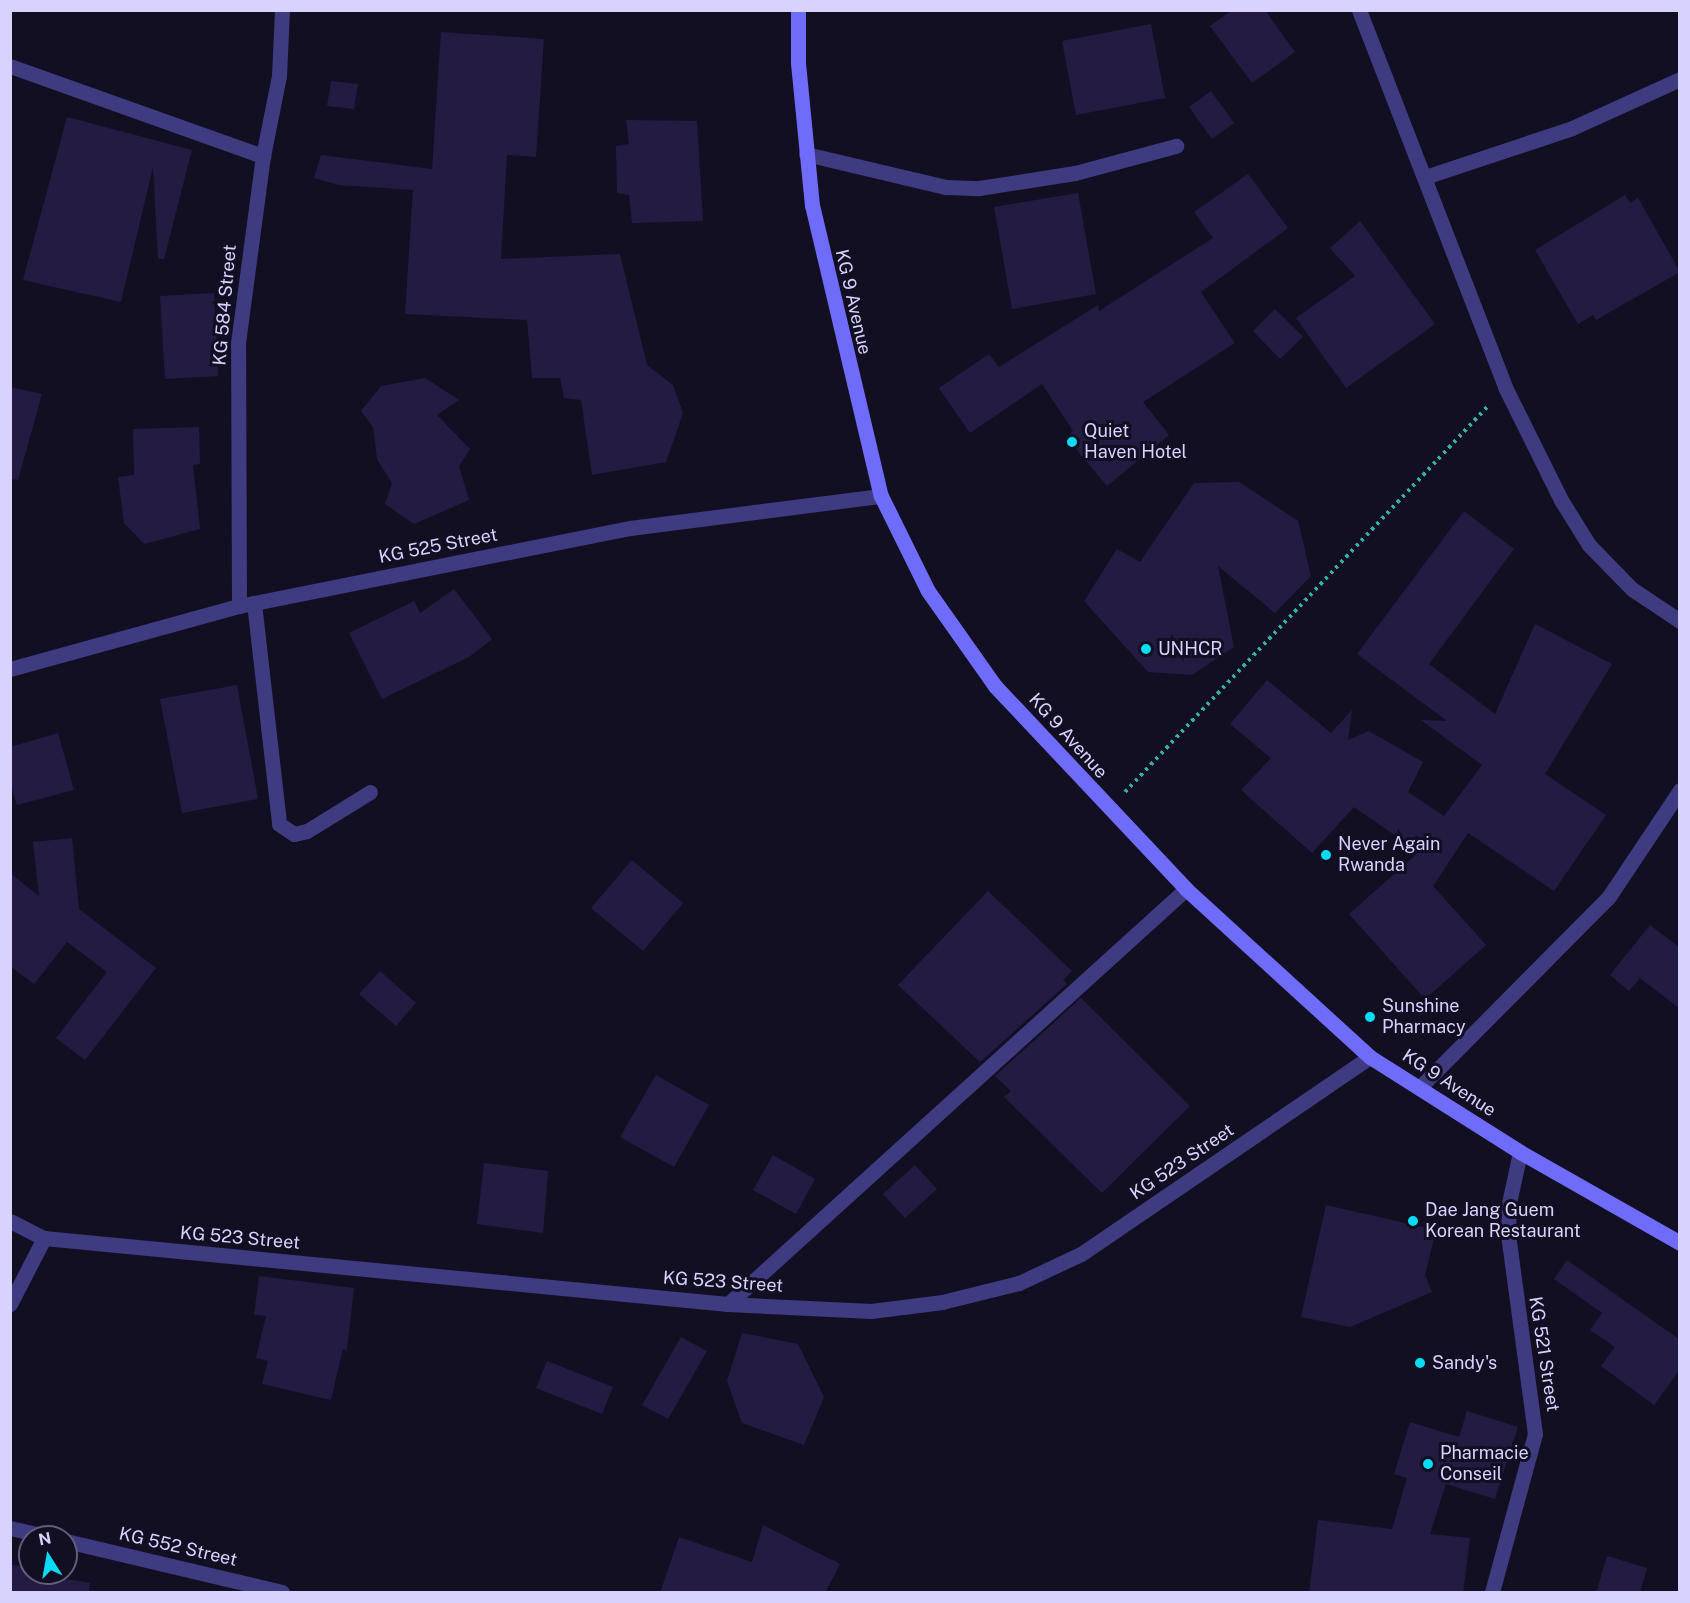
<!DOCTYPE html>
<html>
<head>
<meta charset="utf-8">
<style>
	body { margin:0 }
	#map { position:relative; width:1690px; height:1603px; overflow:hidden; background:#120f23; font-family:"Public Sans",sans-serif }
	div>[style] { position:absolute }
	.building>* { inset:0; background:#241b43 }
	.path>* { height:4px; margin-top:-2px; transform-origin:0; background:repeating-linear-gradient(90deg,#32b1aa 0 3px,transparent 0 7.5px) }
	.service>* { height:15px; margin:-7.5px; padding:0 7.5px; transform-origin:7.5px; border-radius:7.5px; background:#3e3b80 }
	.minor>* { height:15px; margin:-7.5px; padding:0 7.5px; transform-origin:7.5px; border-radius:7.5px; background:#3e3b80 }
	.secondary>* { height:15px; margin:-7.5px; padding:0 7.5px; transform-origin:7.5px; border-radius:7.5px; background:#706cfa }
	.dots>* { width:16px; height:16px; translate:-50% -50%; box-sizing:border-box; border:3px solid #120f23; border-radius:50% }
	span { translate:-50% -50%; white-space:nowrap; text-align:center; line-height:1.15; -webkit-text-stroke:6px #120f23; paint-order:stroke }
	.street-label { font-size:18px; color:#d7d2fe }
	.poi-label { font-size:18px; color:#d7d2fe }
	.left { translate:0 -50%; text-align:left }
	.frame { position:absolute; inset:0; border:12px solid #d7d2fe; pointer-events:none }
	.north { position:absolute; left:18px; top:1525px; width:60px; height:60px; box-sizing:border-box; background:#120f23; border:2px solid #615d7b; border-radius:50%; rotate:349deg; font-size:16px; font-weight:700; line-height:24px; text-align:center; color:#d7d2fe }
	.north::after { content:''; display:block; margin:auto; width:21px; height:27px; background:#08dcf4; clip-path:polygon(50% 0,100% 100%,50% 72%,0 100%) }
</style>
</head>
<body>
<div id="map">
	<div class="building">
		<div style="clip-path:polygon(1232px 10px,1265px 10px,1295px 52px,1252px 83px,1210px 26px)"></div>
		<div style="clip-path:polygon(1151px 24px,1165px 98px,1076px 115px,1062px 41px)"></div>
		<div style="clip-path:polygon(441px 32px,544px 39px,536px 157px,507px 155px,501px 259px,620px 254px,647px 365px,673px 385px,683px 413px,666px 462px,592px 475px,581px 400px,564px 398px,560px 378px,532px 378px,527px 320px,405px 314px,413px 190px,339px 185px,314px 178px,321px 155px,432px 169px)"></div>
		<div style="clip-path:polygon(331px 81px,358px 84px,354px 109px,327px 106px)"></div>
		<div style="clip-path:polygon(1211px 91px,1234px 123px,1212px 139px,1189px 107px)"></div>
		<div style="clip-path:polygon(67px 117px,192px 150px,164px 259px,158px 259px,153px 167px,121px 302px,23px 280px)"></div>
		<div style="clip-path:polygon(626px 120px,697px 121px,703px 221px,632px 223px,629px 195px,617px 193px,616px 146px,629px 144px)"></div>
		<div style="clip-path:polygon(1248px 174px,1288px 228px,1201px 292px,1235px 343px,1143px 402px,1169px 435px,1107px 486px,1066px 437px,1073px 431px,1042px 384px,970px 433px,939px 388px,989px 354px,999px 367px,1098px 305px,1099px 311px,1213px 238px,1194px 212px)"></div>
		<div style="clip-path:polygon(1078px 193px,1096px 294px,1012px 309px,994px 207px)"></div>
		<div style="clip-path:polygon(1625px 195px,1630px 203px,1638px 198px,1680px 272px,1596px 320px,1593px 315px,1578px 324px,1535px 250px)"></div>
		<div style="clip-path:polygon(1360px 221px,1435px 324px,1346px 388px,1296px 318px,1355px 276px,1330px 248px)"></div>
		<div style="clip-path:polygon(214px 293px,218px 376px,165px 379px,160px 296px)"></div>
		<div style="clip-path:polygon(1275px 309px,1303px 337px,1280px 359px,1253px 331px)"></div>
		<div style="clip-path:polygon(425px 378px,459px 400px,437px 415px,470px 449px,459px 466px,469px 500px,414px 524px,385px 504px,392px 483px,377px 459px,373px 427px,361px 411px,381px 386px)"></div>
		<div style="clip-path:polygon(10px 387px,42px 394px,18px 480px,10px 479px)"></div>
		<div style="clip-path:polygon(199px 427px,200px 464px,193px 465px,200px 529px,144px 544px,124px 523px,118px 477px,134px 475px,133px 429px)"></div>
		<div style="clip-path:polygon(1239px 482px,1298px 521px,1311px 576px,1275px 613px,1218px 566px,1234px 647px,1192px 675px,1148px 672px,1084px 601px,1117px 549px,1140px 562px,1194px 483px)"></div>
		<div style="clip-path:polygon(1464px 511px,1514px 549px,1429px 664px,1495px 714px,1535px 624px,1612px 664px,1545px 774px,1606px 815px,1554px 891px,1468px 833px,1433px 886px,1486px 945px,1425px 999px,1349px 914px,1419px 852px,1354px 807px,1312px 853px,1241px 790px,1271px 758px,1230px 724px,1267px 680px,1331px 733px,1352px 710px,1348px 740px,1369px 731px,1423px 762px,1408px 792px,1444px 816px,1482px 765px,1421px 720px,1447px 721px,1357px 654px)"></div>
		<div style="clip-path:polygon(454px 589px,492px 639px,469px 657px,382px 699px,349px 633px,414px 601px,420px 613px)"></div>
		<div style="clip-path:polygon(237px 685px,258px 799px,182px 813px,160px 699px)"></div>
		<div style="clip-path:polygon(58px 733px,74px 790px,17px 805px,10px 782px,10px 747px)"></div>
		<div style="clip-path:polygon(72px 838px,79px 909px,156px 968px,85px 1060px,56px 1038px,107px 972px,67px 942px,34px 984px,10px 966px,10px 873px,39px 896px,33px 842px)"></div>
		<div style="clip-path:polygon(632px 860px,683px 903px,643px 951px,591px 908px)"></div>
		<div style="clip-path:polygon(988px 891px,1072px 971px,1063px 980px,1067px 984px,980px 1062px,898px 985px)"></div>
		<div style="clip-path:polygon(1650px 925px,1680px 948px,1680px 1009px,1640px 978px,1629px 991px,1610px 975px)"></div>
		<div style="clip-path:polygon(380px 971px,416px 1003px,396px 1026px,359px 994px)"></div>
		<div style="clip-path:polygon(1081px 998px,1190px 1106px,1102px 1193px,1004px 1097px,1011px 1091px,995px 1076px)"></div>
		<div style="clip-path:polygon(656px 1075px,709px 1105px,674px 1167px,620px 1137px)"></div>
		<div style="clip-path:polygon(773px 1155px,815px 1179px,796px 1214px,753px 1190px)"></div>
		<div style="clip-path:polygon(484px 1163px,548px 1171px,543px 1233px,477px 1224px)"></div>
		<div style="clip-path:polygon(915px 1165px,937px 1189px,905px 1218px,883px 1194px)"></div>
		<div style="clip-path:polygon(1326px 1205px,1436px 1230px,1425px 1275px,1432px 1292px,1350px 1327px,1301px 1317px)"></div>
		<div style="clip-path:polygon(1567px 1260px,1680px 1340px,1680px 1369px,1654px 1405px,1601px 1366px,1615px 1347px,1590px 1330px,1602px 1313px,1554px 1279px)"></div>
		<div style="clip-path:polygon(259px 1276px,354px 1288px,347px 1350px,343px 1349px,331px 1400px,262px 1384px,268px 1361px,256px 1358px,266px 1316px,254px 1315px)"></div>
		<div style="clip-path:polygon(742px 1333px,798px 1344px,824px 1397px,804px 1445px,742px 1423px,727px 1381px)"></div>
		<div style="clip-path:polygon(681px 1337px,707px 1351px,668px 1419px,642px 1405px)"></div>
		<div style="clip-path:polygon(547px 1361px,613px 1387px,602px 1414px,536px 1388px)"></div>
		<div style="clip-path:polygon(1467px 1411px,1518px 1427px,1495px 1499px,1446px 1484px,1430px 1534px,1470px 1538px,1463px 1593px,1309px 1593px,1318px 1520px,1392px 1529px,1407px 1478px,1394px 1474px,1410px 1422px,1459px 1437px)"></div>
		<div style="clip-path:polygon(763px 1525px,840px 1564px,825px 1593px,660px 1593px,679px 1537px,752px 1562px)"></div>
		<div style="clip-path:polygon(1607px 1556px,1647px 1568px,1640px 1593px,1596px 1593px)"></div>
		<div style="clip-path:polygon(10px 1564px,30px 1569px,30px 1573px,90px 1583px,89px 1593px,10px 1593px)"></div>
	</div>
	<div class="path">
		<div style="left:1125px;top:792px;width:530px;rotate:-46.76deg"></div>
	</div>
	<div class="service">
		<div style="left:728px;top:1304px;width:618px;rotate:-42.18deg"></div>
	</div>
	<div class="minor">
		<div style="left:1359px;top:10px;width:404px;rotate:68.8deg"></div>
		<div style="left:1505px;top:387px;width:126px;rotate:63.6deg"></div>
		<div style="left:1561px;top:500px;width:53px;rotate:58.1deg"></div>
		<div style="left:1589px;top:545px;width:62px;rotate:45.7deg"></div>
		<div style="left:1632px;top:589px;width:58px;rotate:33.7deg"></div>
		<div style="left:10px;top:66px;width:269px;rotate:19.6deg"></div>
		<div style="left:806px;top:154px;width:144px;rotate:13.3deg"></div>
		<div style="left:946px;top:187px;width:33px;rotate:2deg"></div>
		<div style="left:979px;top:188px;width:97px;rotate:-8.9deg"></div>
		<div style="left:1075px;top:173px;width:105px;rotate:-15deg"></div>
		<div style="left:1425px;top:177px;width:155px;rotate:-18.4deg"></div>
		<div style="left:1572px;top:128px;width:119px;rotate:-24.4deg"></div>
		<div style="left:254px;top:603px;width:222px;rotate:83.5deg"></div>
		<div style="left:279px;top:824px;width:18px;rotate:34deg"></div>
		<div style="left:294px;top:834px;width:13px;rotate:-13deg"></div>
		<div style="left:307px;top:831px;width:74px;rotate:-31.8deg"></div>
		<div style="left:239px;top:606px;width:263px;rotate:-90.2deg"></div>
		<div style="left:238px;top:343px;width:189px;rotate:-82.4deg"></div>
		<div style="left:263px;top:156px;width:82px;rotate:-78.7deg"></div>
		<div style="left:279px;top:76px;width:66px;rotate:-87.4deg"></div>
		<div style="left:10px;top:669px;width:238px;rotate:-15.4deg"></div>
		<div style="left:239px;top:606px;width:399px;rotate:-11.3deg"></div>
		<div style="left:630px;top:528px;width:253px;rotate:-7.3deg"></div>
		<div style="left:1419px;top:1088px;width:268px;rotate:-45.2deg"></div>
		<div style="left:1608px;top:898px;width:130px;rotate:-56.3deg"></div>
		<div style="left:10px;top:1221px;width:38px;rotate:27deg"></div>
		<div style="left:44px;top:1238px;width:687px;rotate:5.51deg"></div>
		<div style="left:728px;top:1304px;width:143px;rotate:2.8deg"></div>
		<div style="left:871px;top:1311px;width:72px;rotate:-7.2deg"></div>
		<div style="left:942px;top:1302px;width:79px;rotate:-13.9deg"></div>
		<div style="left:1019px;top:1283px;width:68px;rotate:-25.1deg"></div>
		<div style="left:1081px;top:1254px;width:350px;rotate:-34.3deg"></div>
		<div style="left:10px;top:1304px;width:74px;rotate:-62.7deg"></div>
		<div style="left:10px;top:1528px;width:41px;rotate:12.7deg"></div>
		<div style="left:66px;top:1541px;width:222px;rotate:13.3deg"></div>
		<div style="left:1492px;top:1592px;width:164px;rotate:-74.8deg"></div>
		<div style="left:1535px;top:1434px;width:203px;rotate:-97.7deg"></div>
		<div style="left:1508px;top:1233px;width:30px;rotate:-88deg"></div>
		<div style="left:1509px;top:1203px;width:52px;rotate:-77.8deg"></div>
	</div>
	<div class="secondary">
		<div style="left:798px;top:10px;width:53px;rotate:90deg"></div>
		<div style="left:798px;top:63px;width:143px;rotate:84.4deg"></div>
		<div style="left:812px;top:205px;width:299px;rotate:76.7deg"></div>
		<div style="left:881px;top:496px;width:106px;rotate:63.7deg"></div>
		<div style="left:928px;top:591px;width:116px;rotate:54.8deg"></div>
		<div style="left:995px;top:686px;width:279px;rotate:46.7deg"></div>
		<div style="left:1186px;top:889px;width:249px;rotate:42.4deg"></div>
		<div style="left:1370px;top:1057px;width:178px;rotate:32.3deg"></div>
		<div style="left:1520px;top:1152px;width:184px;rotate:29.6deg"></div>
	</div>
	<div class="dots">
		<div style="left:1072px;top:442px;background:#08dcf4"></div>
		<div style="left:1146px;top:649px;background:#08dcf4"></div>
		<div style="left:1326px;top:855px;background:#08dcf4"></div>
		<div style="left:1370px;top:1017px;background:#08dcf4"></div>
		<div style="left:1413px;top:1221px;background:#08dcf4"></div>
		<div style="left:1420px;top:1363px;background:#08dcf4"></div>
		<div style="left:1428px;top:1464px;background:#08dcf4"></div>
	</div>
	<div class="street-label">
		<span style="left:853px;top:302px;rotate:77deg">KG 9 Avenue</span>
		<span style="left:225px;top:305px;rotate:-85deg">KG 584 Street</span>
		<span style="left:438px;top:546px;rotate:-11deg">KG 525 Street</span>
		<span style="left:1068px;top:736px;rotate:48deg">KG 9 Avenue</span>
		<span style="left:1449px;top:1083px;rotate:33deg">KG 9 Avenue</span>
		<span style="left:1182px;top:1162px;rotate:-34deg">KG 523 Street</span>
		<span style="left:240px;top:1238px;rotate:5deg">KG 523 Street</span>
		<span style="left:723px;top:1282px;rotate:4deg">KG 523 Street</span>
		<span style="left:1544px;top:1354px;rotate:81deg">KG 521 Street</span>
		<span style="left:178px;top:1547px;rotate:13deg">KG 552 Street</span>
	</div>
	<div class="poi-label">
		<span class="left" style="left:1084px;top:442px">Quiet<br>Haven Hotel</span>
		<span class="left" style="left:1158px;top:649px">UNHCR</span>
		<span class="left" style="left:1338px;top:855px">Never Again<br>Rwanda</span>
		<span class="left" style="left:1382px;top:1017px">Sunshine<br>Pharmacy</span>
		<span class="left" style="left:1425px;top:1221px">Dae Jang Guem<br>Korean Restaurant</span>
		<span class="left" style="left:1432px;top:1363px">Sandy's</span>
		<span class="left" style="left:1440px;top:1464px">Pharmacie<br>Conseil</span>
	</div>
	<div class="frame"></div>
	<div class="north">N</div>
</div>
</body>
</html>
